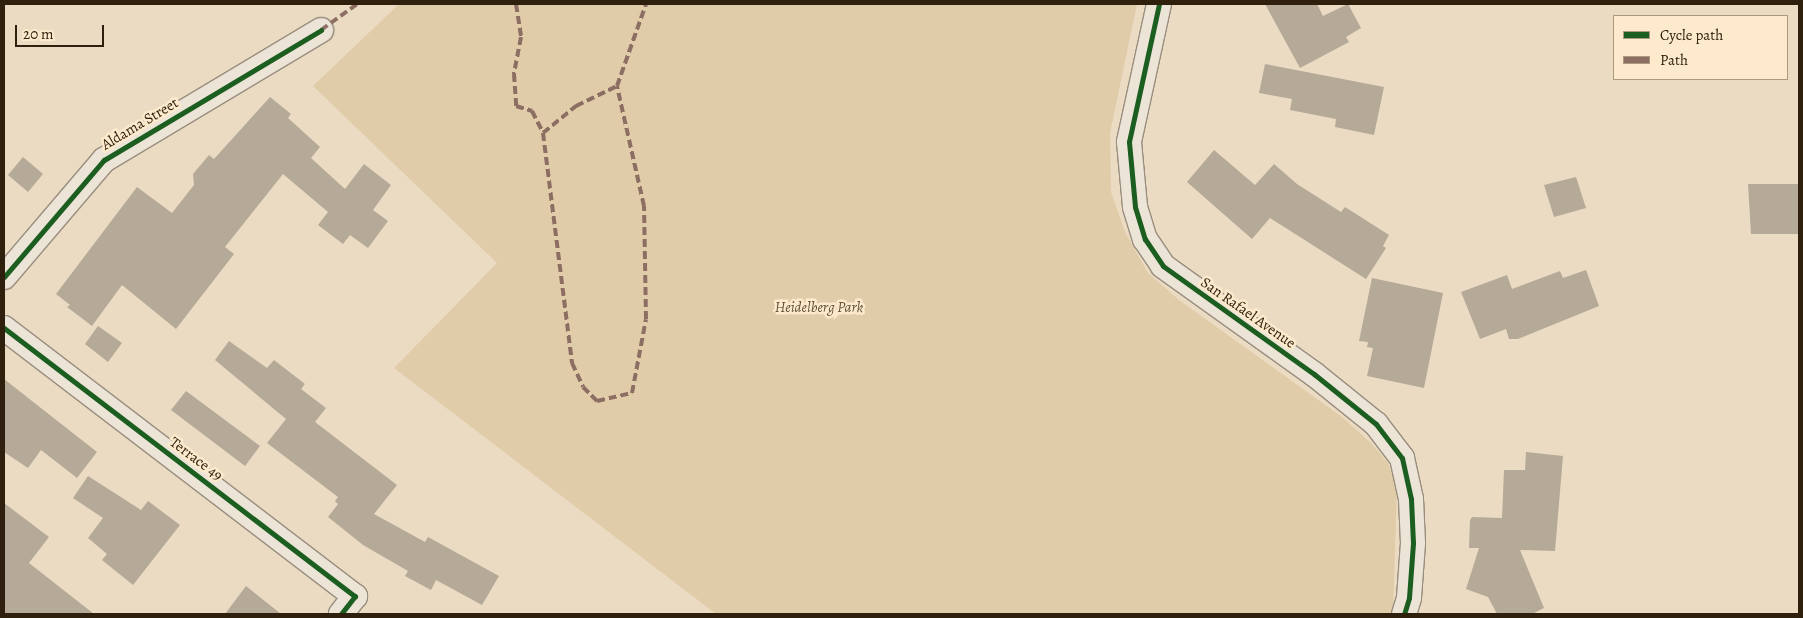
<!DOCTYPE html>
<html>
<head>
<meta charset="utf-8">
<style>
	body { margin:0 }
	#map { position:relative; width:1803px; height:618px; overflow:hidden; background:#ebdbc2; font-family:Alegreya,serif }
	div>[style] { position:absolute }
	.green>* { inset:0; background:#e1cca9 }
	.building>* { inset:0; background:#b5a998 }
	.roads { filter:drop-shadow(1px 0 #988d7d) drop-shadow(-1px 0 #988d7d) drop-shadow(0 1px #988d7d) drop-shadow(0 -1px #988d7d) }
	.minor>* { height:24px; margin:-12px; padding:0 12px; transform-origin:12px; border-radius:12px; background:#ede4d8 }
	.quiet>* { height:4px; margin-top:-2px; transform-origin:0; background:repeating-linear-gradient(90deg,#8d6e63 0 8px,transparent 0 12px) }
	.cycleway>* { height:5px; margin:-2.5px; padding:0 2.5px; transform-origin:2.5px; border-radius:2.5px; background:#1b5e20 }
	span { translate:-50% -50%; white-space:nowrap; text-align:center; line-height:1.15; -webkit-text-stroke:5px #fdeacc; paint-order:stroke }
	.street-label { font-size:15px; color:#2f200e }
	.park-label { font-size:15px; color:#625036; font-style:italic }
	.frame { position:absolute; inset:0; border:5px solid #2f200e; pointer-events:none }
	.legend { position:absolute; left:1613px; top:15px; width:175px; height:65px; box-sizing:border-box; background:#fdeacc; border:1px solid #ab9980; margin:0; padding:6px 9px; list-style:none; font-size:15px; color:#2f200e }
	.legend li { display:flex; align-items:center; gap:10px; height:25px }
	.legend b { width:25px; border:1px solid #ab9980 }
	.scale { position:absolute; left:15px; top:25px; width:89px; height:22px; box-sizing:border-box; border:2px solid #2f200e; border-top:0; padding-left:6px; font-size:15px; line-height:18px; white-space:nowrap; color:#2f200e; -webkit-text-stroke:4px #fdeacc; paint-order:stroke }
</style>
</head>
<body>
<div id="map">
	<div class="green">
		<div style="clip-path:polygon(399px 4px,1137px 4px,1110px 133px,1111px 192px,1125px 232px,1148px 273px,1179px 300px,1342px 417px,1371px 443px,1388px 463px,1397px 489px,1393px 614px,716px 614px,394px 368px,497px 263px,313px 86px)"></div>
	</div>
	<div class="building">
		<div style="clip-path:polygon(1265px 4px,1317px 4px,1323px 16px,1348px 4px,1361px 28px,1346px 37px,1349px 42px,1300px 68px)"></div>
		<div style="clip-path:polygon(1265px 64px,1384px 87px,1374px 135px,1335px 127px,1336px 119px,1290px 110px,1292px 99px,1259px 93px)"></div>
		<div style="clip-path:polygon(270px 97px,291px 114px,288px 118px,320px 147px,311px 158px,345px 189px,364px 164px,391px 185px,373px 210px,388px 221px,368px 248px,350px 235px,343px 244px,318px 225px,328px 212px,283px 174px,225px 247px,234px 254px,176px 329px,122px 285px,92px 326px,67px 307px,70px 305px,56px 294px,137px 187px,172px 213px,194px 185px,193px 174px,209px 155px,214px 159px)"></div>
		<div style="clip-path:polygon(1214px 150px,1255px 185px,1274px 164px,1297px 184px,1341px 212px,1345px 207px,1389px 235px,1383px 246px,1386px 248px,1366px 279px,1270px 218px,1252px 239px,1187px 182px)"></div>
		<div style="clip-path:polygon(23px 157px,43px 174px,28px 192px,8px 175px)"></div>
		<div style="clip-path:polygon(1576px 177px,1586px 208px,1554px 217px,1544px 185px)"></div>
		<div style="clip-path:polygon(1748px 184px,1799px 184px,1799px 234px,1751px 234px)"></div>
		<div style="clip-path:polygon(1586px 270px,1599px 306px,1518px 339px,1509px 339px,1506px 329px,1480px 339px,1461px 292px,1507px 275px,1512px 289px,1560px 271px,1563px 278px)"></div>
		<div style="clip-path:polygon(1372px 278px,1443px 293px,1424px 388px,1367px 376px,1373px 348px,1367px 347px,1368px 342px,1359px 341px)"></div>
		<div style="clip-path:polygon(98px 326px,122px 343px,108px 362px,85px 344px)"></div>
		<div style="clip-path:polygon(229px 341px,267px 368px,274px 360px,305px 384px,301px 389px,326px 408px,315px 422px,397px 485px,374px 514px,425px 542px,428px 537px,499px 576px,482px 605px,436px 580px,431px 590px,405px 576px,408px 571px,363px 545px,328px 517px,338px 504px,335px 501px,338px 497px,267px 443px,286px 419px,215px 360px)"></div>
		<div style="clip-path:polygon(4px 379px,97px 452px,77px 478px,41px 450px,28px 468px,4px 452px)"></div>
		<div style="clip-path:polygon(186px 391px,260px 446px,245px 466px,171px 410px)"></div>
		<div style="clip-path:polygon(1526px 452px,1563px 456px,1555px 551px,1520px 550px,1544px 608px,1532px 614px,1497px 614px,1488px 597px,1466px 589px,1479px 548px,1469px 548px,1470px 520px,1472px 517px,1502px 518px,1504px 470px,1525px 470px)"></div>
		<div style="clip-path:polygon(88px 476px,141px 510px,148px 501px,180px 525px,133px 585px,102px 560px,107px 554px,88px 538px,103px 518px,73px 498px)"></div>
		<div style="clip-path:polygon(4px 503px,49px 537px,29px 563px,94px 614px,4px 614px)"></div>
		<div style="clip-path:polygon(246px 586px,281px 614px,225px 614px)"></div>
	</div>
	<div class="roads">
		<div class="minor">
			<div style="left:1159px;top:4px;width:141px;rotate:102.3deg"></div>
			<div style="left:1129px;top:142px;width:65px;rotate:84.7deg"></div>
			<div style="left:1135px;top:207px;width:34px;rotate:73deg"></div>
			<div style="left:1145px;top:239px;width:32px;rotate:56deg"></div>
			<div style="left:1163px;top:266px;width:186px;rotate:35.6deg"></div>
			<div style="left:1314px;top:374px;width:80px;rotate:38.9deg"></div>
			<div style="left:1376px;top:424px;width:43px;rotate:52.6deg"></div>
			<div style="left:1402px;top:458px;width:42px;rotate:77.6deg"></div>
			<div style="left:1411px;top:499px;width:44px;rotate:87.4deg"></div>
			<div style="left:1413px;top:543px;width:55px;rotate:94.2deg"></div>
			<div style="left:1409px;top:598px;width:17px;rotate:107deg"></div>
			<div style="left:4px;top:277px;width:154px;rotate:-49.5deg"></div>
			<div style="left:104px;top:160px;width:253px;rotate:-30.9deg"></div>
			<div style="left:4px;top:328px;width:442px;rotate:37.4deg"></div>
			<div style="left:355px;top:596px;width:23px;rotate:128deg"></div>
		</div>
	</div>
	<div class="quiet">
		<div style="left:516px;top:4px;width:33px;rotate:81deg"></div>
		<div style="left:521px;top:37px;width:38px;rotate:101deg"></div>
		<div style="left:514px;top:74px;width:32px;rotate:86deg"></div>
		<div style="left:516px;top:106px;width:17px;rotate:17deg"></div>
		<div style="left:532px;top:111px;width:25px;rotate:63deg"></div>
		<div style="left:543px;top:133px;width:232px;rotate:82.8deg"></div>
		<div style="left:572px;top:363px;width:26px;rotate:65deg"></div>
		<div style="left:583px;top:387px;width:20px;rotate:45deg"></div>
		<div style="left:597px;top:401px;width:36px;rotate:-13deg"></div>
		<div style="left:632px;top:393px;width:75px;rotate:-79.3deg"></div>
		<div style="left:646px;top:319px;width:113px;rotate:-91deg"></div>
		<div style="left:644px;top:206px;width:123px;rotate:-102.7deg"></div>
		<div style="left:617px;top:86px;width:87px;rotate:-70.5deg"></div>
		<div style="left:321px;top:30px;width:44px;rotate:-35.8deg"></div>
		<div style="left:543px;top:133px;width:43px;rotate:-39.3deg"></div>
		<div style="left:576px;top:106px;width:46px;rotate:-26deg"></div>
	</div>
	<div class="cycleway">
		<div style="left:1159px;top:4px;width:141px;rotate:102.3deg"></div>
		<div style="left:1129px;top:142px;width:65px;rotate:84.7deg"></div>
		<div style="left:1135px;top:207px;width:34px;rotate:73deg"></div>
		<div style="left:1145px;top:239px;width:32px;rotate:56deg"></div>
		<div style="left:1163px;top:266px;width:186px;rotate:35.6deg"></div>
		<div style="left:1314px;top:374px;width:80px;rotate:38.9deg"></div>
		<div style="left:1376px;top:424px;width:43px;rotate:52.6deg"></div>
		<div style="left:1402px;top:458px;width:42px;rotate:77.6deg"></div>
		<div style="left:1411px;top:499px;width:44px;rotate:87.4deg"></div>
		<div style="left:1413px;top:543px;width:55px;rotate:94.2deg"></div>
		<div style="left:1409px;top:598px;width:17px;rotate:107deg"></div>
		<div style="left:4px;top:277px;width:154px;rotate:-49.5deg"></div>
		<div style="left:104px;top:160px;width:253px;rotate:-30.9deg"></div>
		<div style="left:4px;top:328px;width:442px;rotate:37.4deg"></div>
		<div style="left:355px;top:596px;width:23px;rotate:128deg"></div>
	</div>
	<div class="street-label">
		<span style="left:140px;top:124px;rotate:-31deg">Aldama Street</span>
		<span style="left:1248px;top:313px;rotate:35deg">San Rafael Avenue</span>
		<span style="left:196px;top:459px;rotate:37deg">Terrace 49</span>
	</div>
	<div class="park-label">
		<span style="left:819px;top:308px">Heidelberg Park</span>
	</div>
	<div class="frame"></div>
	<ul class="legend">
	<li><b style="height:6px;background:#1b5e20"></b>Cycle path</li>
	<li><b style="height:6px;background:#8d6e63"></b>Path</li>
	</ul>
	<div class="scale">20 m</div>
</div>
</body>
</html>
